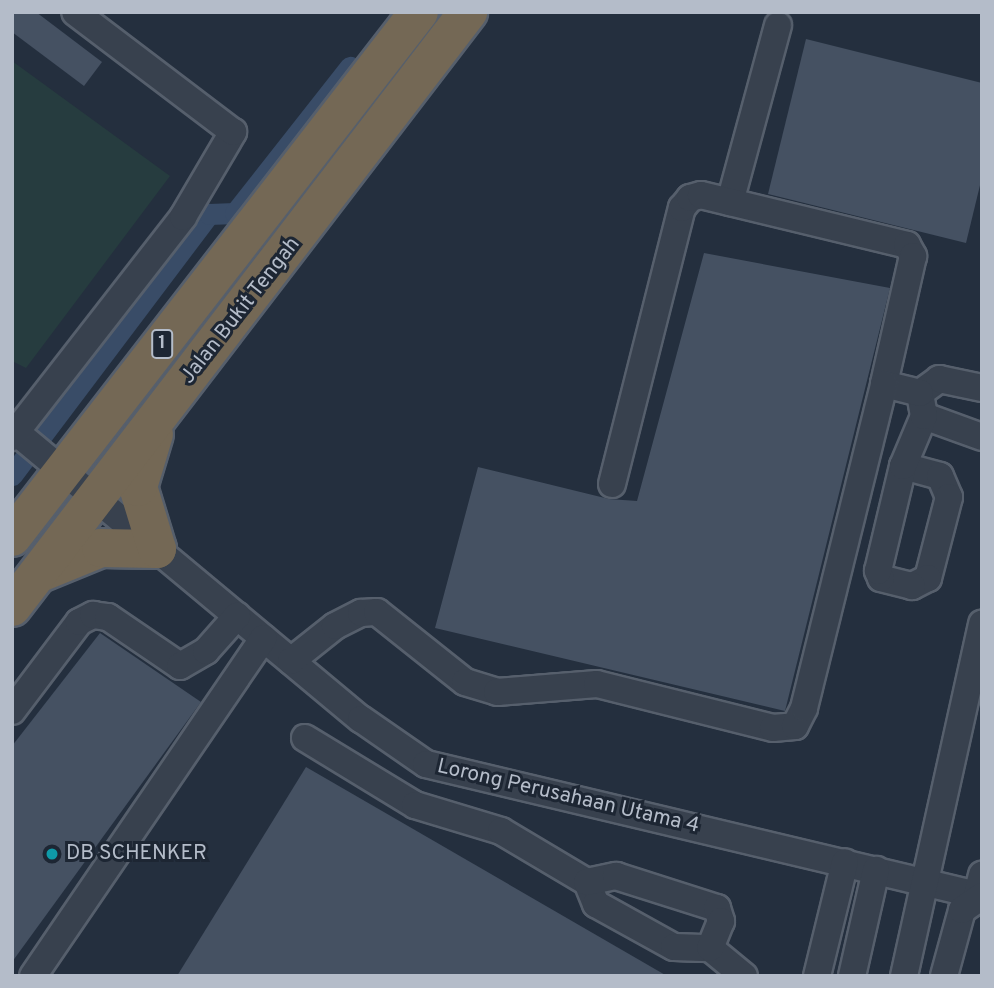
<!DOCTYPE html>
<html>
<head>
<meta charset="utf-8">
<style>
	body { margin:0 }
	#map { position:relative; width:994px; height:988px; overflow:hidden; background:#242f3e; font-family:Overpass,sans-serif }
	div>[style] { position:absolute }
	.green>* { inset:0; background:#263c3f }
	.canal>* { height:21px; margin:-10.5px; padding:0 10.5px; transform-origin:10.5px; border-radius:10.5px; background:#394c67 }
	.building>* { inset:0; background:#455162 }
	.roads { filter:drop-shadow(2px 0 #565f6c) drop-shadow(-2px 0 #565f6c) drop-shadow(0 2px #565f6c) drop-shadow(0 -2px #565f6c) }
	.minor>* { height:26px; margin:-13px; padding:0 13px; transform-origin:13px; border-radius:13px; background:#38414e }
	.highway>* { height:38px; margin:-19px; padding:0 19px; transform-origin:19px; border-radius:19px; background:#746855 }
	.dots>* { width:19px; height:19px; translate:-50% -50%; box-sizing:border-box; border:4px solid #1d2633; border-radius:50% }
	span { translate:-50% -50%; white-space:nowrap; text-align:center; line-height:1.15; -webkit-text-stroke:6px #1d2633; paint-order:stroke }
	.shield-label span { padding:2px 5px; background:#1d2633; border:2px solid; border-radius:5px; -webkit-text-stroke-width:0 }
	.shield-label { font-size:19px; color:#b4bcc9; font-weight:700 }
	.street-label { font-size:21px; color:#b4bcc9 }
	.poi-label { font-size:21px; color:#b4bcc9 }
	.left { translate:0 -50%; text-align:left }
	.frame { position:absolute; inset:0; border:14px solid #b4bcc9; pointer-events:none }
</style>
</head>
<body>
<div id="map">
	<div class="green">
		<div style="clip-path:polygon(12px 61px,170px 176px,26px 368px,12px 361px)"></div>
	</div>
	<div class="canal">
		<div style="left:12px;top:475px;width:327px;rotate:-53deg"></div>
		<div style="left:209px;top:214px;width:26px;rotate:-2deg"></div>
		<div style="left:235px;top:213px;width:186px;rotate:-51.8deg"></div>
	</div>
	<div class="building">
		<div style="clip-path:polygon(12px 12px,36px 12px,102px 62px,84px 86px,12px 32px)"></div>
		<div style="clip-path:polygon(806px 39px,982px 83px,982px 177px,966px 243px,768px 194px)"></div>
		<div style="clip-path:polygon(704px 253px,890px 288px,785px 711px,435px 628px,478px 467px,609px 499px,637px 501px)"></div>
		<div style="clip-path:polygon(100px 633px,201px 702px,12px 962px,12px 746px)"></div>
		<div style="clip-path:polygon(306px 767px,667px 976px,177px 976px)"></div>
	</div>
	<div class="roads">
		<div class="minor">
			<div style="left:730px;top:202px;width:183px;rotate:-74.8deg"></div>
			<div style="left:924px;top:416px;width:62px;rotate:19.9deg"></div>
			<div style="left:16px;top:432px;width:449px;rotate:39.8deg"></div>
			<div style="left:361px;top:719px;width:79px;rotate:34.7deg"></div>
			<div style="left:426px;top:764px;width:566px;rotate:13.37deg"></div>
			<div style="left:977px;top:895px;width:21px;rotate:-76deg"></div>
			<div style="left:12px;top:437px;width:279px;rotate:-52.1deg"></div>
			<div style="left:183px;top:217px;width:99px;rotate:-59.5deg"></div>
			<div style="left:233px;top:132px;width:198px;rotate:-142.8deg"></div>
			<div style="left:903px;top:466px;width:38px;rotate:15deg"></div>
			<div style="left:940px;top:476px;width:23px;rotate:67deg"></div>
			<div style="left:949px;top:497px;width:84px;rotate:104.5deg"></div>
			<div style="left:928px;top:578px;width:18px;rotate:153deg"></div>
			<div style="left:912px;top:586px;width:32px;rotate:-166deg"></div>
			<div style="left:881px;top:578px;width:8px;rotate:-113deg"></div>
			<div style="left:878px;top:571px;width:108px;rotate:-76.6deg"></div>
			<div style="left:903px;top:466px;width:54px;rotate:-67.2deg"></div>
			<div style="left:924px;top:416px;width:23px;rotate:-100deg"></div>
			<div style="left:920px;top:393px;width:24px;rotate:-36deg"></div>
			<div style="left:939px;top:379px;width:44px;rotate:11.8deg"></div>
			<div style="left:612px;top:484px;width:285px;rotate:-75.8deg"></div>
			<div style="left:682px;top:208px;width:13px;rotate:-51deg"></div>
			<div style="left:690px;top:198px;width:11px;rotate:-15deg"></div>
			<div style="left:701px;top:195px;width:212px;rotate:13.6deg"></div>
			<div style="left:907px;top:245px;width:13px;rotate:61deg"></div>
			<div style="left:913px;top:256px;width:131px;rotate:102.8deg"></div>
			<div style="left:884px;top:384px;width:37px;rotate:14deg"></div>
			<div style="left:291px;top:661px;width:56px;rotate:-38.5deg"></div>
			<div style="left:335px;top:626px;width:29px;rotate:-27deg"></div>
			<div style="left:361px;top:613px;width:16px;rotate:-4deg"></div>
			<div style="left:377px;top:612px;width:112px;rotate:38.5deg"></div>
			<div style="left:465px;top:682px;width:34px;rotate:17deg"></div>
			<div style="left:497px;top:692px;width:100px;rotate:-4.6deg"></div>
			<div style="left:597px;top:684px;width:181px;rotate:14deg"></div>
			<div style="left:773px;top:728px;width:22px;rotate:-5deg"></div>
			<div style="left:795px;top:726px;width:20px;rotate:-63deg"></div>
			<div style="left:804px;top:708px;width:334px;rotate:-76.1deg"></div>
			<div style="left:12px;top:711px;width:111px;rotate:-53deg"></div>
			<div style="left:79px;top:622px;width:16px;rotate:-27deg"></div>
			<div style="left:93px;top:615px;width:15px;rotate:8deg"></div>
			<div style="left:108px;top:617px;width:87px;rotate:34.2deg"></div>
			<div style="left:180px;top:666px;width:30px;rotate:-30deg"></div>
			<div style="left:206px;top:651px;width:47px;rotate:-48.5deg"></div>
			<div style="left:305px;top:738px;width:129px;rotate:31.3deg"></div>
			<div style="left:415px;top:805px;width:90px;rotate:16.8deg"></div>
			<div style="left:501px;top:831px;width:100px;rotate:30.7deg"></div>
			<div style="left:587px;top:882px;width:24px;rotate:68deg"></div>
			<div style="left:596px;top:904px;width:89px;rotate:28.9deg"></div>
			<div style="left:674px;top:947px;width:36px;rotate:2deg"></div>
			<div style="left:710px;top:948px;width:44px;rotate:39.5deg"></div>
			<div style="left:587px;top:882px;width:30px;rotate:-12deg"></div>
			<div style="left:616px;top:876px;width:106px;rotate:17.6deg"></div>
			<div style="left:717px;top:908px;width:14px;rotate:73deg"></div>
			<div style="left:721px;top:921px;width:29px;rotate:112deg"></div>
			<div style="left:33px;top:976px;width:409px;rotate:-55.7deg"></div>
			<div style="left:817px;top:976px;width:117px;rotate:-76.2deg"></div>
			<div style="left:852px;top:976px;width:109px;rotate:-77.2deg"></div>
			<div style="left:904px;top:976px;width:361px;rotate:-77.5deg"></div>
			<div style="left:944px;top:976px;width:68px;rotate:-74.7deg"></div>
			<div style="left:962px;top:910px;width:24px;rotate:-35deg"></div>
		</div>
		<div class="highway">
			<div style="left:12px;top:537px;width:664px;rotate:-52.22deg"></div>
			<div style="left:40px;top:573px;width:66px;rotate:-22.3deg"></div>
			<div style="left:101px;top:548px;width:56px;rotate:1deg"></div>
			<div style="left:157px;top:549px;width:65px;rotate:-107deg"></div>
			<div style="left:138px;top:487px;width:55px;rotate:-73.2deg"></div>
			<div style="left:12px;top:607px;width:750px;rotate:-52.53deg"></div>
		</div>
	</div>
	<div class="dots">
		<div style="left:52px;top:854px;background:#0f9aa8"></div>
	</div>
	<div class="shield-label">
		<span style="left:162px;top:344px">1</span>
	</div>
	<div class="street-label">
		<span style="left:241px;top:311px;rotate:-52deg">Jalan Bukit Tengah</span>
		<span style="left:568px;top:797px;rotate:13deg">Lorong Perusahaan Utama 4</span>
	</div>
	<div class="poi-label">
		<span class="left" style="left:66px;top:854px">DB SCHENKER</span>
	</div>
	<div class="frame"></div>
</div>
</body>
</html>
